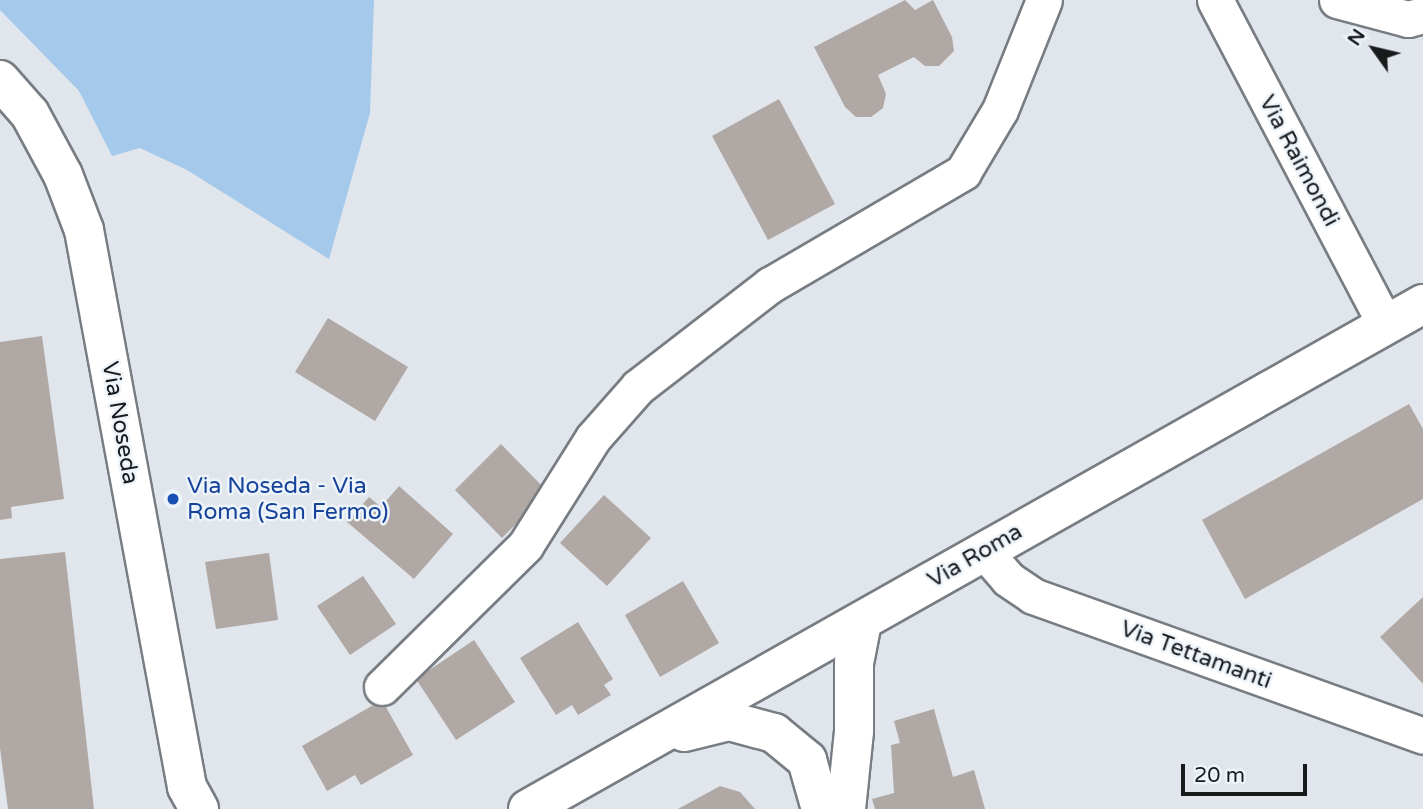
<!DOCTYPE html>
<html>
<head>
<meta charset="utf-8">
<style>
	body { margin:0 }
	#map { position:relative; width:1423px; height:809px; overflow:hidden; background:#e0e6ec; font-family:"Varela Round",sans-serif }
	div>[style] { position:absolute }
	.green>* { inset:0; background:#a5c9ea }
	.building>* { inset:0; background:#b0a8a5 }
	.roads { filter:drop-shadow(2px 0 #777d82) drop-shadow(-2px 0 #777d82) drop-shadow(0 2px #777d82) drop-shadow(0 -2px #777d82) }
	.street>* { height:35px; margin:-17.5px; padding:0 17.5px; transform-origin:17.5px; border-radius:17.5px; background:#fff }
	.secondary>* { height:38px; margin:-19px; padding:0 19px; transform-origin:19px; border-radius:19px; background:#fff }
	.dots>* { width:19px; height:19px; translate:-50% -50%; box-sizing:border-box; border:4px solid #edf4fa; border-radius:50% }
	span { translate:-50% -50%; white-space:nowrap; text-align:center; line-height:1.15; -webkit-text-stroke:5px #edf4fa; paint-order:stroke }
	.street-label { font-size:23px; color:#181a1c }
	.transit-label { font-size:23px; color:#164399 }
	.left { translate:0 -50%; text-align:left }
	.north { position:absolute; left:1339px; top:14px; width:70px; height:70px; -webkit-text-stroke:5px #edf4fa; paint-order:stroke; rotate:304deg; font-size:19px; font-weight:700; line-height:28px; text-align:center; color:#181a1c }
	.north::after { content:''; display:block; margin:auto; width:24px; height:32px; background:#181a1c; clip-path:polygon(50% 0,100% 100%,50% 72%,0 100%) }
	.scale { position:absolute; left:1181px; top:764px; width:126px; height:32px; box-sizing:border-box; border:4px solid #181a1c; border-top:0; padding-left:9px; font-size:21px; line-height:24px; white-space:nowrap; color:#181a1c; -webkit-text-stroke:5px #edf4fa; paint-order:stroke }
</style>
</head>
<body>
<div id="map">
	<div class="green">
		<div style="clip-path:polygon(0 0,374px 0,370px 113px,329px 259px,187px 170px,140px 148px,112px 156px,79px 91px,0 10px)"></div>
	</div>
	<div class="building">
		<div style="clip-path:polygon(905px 0,915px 10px,933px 0,952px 37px,954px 51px,939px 66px,925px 66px,914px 57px,878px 75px,886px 94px,883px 108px,871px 117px,856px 117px,845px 107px,814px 47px)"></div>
		<div style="clip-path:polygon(779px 99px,835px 204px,768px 240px,712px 136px)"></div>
		<div style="clip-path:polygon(328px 318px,408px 367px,375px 421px,295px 372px)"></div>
		<div style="clip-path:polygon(42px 336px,64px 499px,11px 507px,12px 518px,0 520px,0 342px)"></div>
		<div style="clip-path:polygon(1409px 404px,1423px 429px,1423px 499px,1245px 599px,1202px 520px)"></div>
		<div style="clip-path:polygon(501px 444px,548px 492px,502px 538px,455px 490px)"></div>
		<div style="clip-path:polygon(399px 486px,453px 534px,414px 579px,347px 522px,369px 497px,381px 507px)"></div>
		<div style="clip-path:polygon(604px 495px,651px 538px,607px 586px,560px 543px)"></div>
		<div style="clip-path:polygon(65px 552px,94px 809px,8px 809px,0 748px,0 559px)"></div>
		<div style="clip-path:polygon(269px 553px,278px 620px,216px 629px,205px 562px)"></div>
		<div style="clip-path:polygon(363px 576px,396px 624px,350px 655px,317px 606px)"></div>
		<div style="clip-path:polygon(683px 581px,719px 643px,660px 677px,625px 615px)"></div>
		<div style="clip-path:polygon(1423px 597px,1423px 684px,1380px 637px)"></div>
		<div style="clip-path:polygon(578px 622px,613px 679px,604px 685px,611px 695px,578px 715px,572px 705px,556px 715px,520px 658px)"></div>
		<div style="clip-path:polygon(474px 640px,515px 702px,456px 740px,416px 679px)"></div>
		<div style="clip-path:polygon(382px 700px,413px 755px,361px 785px,355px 775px,327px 791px,302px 746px)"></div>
		<div style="clip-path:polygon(934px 709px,953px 777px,974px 770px,985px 809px,875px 809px,872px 799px,894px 793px,891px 745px,900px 743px,894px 721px)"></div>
		<div style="clip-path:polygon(720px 786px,740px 792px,755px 809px,678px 809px)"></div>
	</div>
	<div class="roads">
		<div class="street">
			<div style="left:1215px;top:0;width:364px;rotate:62.3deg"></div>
			<div style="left:1337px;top:0;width:73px;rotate:15deg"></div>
			<div style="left:1408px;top:19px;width:16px;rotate:-15deg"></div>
			<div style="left:984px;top:551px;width:37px;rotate:49deg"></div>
			<div style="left:1008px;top:579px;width:30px;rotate:34deg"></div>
			<div style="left:1033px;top:596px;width:414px;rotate:19.7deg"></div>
			<div style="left:382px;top:687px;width:201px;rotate:-44.6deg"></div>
			<div style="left:525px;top:546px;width:128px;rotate:-57.8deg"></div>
			<div style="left:593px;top:438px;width:68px;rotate:-48.6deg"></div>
			<div style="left:638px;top:387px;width:167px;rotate:-37.7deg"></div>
			<div style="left:770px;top:285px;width:224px;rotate:-30.3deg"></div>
			<div style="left:963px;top:172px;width:72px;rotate:-59.2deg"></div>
			<div style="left:1000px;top:110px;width:118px;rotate:-68.2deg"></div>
		</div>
		<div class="secondary">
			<div style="left:0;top:80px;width:45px;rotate:48.6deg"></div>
			<div style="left:30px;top:114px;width:69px;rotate:61.6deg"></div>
			<div style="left:63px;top:175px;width:59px;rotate:69.1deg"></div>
			<div style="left:84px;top:230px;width:566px;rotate:79.52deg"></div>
			<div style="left:187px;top:787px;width:25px;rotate:61deg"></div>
			<div style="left:684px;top:732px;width:46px;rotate:-13.7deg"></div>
			<div style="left:729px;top:721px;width:47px;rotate:14.9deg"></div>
			<div style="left:774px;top:733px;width:43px;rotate:39.3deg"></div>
			<div style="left:807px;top:760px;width:51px;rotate:74.1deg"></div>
			<div style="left:528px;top:809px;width:1028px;rotate:-29.43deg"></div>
			<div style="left:846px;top:809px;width:78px;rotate:-84.1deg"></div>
			<div style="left:854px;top:731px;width:68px;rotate:-90deg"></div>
			<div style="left:854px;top:663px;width:42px;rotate:-79deg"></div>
		</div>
	</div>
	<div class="dots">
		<div style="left:173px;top:499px;background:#1a4fb4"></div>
	</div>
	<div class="street-label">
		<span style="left:1299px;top:161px;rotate:62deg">Via Raimondi</span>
		<span style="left:120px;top:423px;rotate:80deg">Via Noseda</span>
		<span style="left:975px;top:556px;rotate:-30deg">Via Roma</span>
		<span style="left:1196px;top:655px;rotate:20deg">Via Tettamanti</span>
	</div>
	<div class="transit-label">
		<span class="left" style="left:187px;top:499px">Via Noseda - Via<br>Roma (San Fermo)</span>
	</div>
	<div class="north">N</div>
	<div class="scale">20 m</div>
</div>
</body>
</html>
